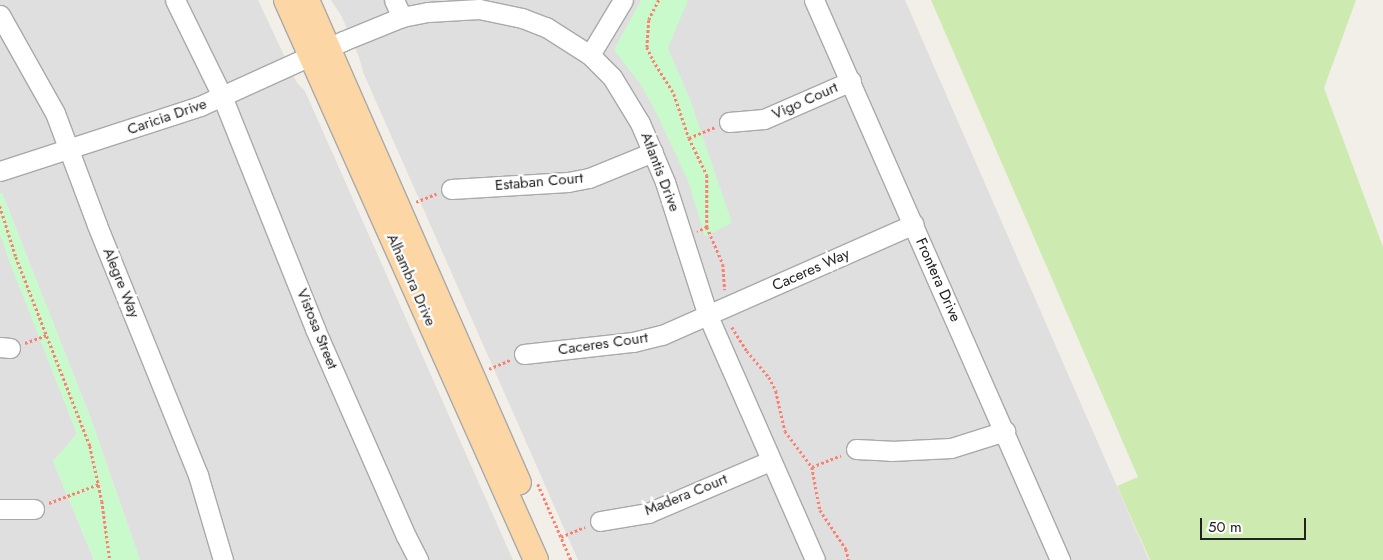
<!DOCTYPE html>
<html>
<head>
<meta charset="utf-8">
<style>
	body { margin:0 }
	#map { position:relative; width:1383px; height:560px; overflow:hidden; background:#f2efe9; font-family:Jost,sans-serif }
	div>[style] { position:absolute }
	.residential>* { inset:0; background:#e0dfdf }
	.grass>* { inset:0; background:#cdebb0 }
	.park>* { inset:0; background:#c8facc }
	.path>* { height:2.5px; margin-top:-1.25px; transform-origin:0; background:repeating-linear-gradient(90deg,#fa8072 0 2.5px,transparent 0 5px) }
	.roads { filter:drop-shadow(1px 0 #a9a9a9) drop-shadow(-1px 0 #a9a9a9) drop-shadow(0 1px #a9a9a9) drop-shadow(0 -1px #a9a9a9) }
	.minor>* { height:19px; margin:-9.5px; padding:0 9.5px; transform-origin:9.5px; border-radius:9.5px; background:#fff }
	.major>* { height:24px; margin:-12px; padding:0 12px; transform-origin:12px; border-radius:12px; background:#fcd6a4 }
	span { translate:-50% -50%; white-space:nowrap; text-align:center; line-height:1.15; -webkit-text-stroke:4.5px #fff; paint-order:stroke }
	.street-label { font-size:15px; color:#222 }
	.scale { position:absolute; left:1200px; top:518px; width:106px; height:22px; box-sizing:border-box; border:2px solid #222; border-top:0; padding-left:6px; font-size:15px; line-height:18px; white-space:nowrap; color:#222; -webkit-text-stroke:4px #fff; paint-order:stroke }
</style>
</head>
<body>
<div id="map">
	<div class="residential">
		<div style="clip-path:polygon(0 0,258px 0,297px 83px,305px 91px,513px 560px,140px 560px,91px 419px,2px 193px,0 193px)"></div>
		<div style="clip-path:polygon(331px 0,905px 0,1149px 560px,578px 560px,363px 72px,359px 57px,342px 17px)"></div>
		<div style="clip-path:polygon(0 234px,77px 434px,53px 461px,94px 560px,0 560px)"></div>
	</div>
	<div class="grass">
		<div style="clip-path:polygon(931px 0,1356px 0,1324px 88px,1383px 247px,1383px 560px,1150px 560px,1117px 486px,1138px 477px)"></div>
	</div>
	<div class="park">
		<div style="clip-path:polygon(641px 0,688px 0,668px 48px,691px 102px,732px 223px,705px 236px,688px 181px,657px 114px,639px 82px,614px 50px)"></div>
		<div style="clip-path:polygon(0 193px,2px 193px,91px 419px,140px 560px,94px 560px,53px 461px,77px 434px,8px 258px,0 234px)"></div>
	</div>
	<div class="path">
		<div style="left:659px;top:0;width:22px;rotate:117deg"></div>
		<div style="left:649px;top:20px;width:27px;rotate:94deg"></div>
		<div style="left:647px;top:47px;width:14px;rotate:65deg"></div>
		<div style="left:653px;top:60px;width:40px;rotate:58deg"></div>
		<div style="left:674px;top:94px;width:46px;rotate:71.2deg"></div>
		<div style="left:689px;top:138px;width:41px;rotate:64.1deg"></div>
		<div style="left:707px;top:175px;width:52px;rotate:90deg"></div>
		<div style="left:707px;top:227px;width:11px;rotate:153deg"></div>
		<div style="left:689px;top:138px;width:28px;rotate:-23deg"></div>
		<div style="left:416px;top:202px;width:22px;rotate:-22deg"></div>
		<div style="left:0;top:206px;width:53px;rotate:72.6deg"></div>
		<div style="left:16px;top:257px;width:203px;rotate:68.6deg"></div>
		<div style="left:90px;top:446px;width:56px;rotate:77.7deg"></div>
		<div style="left:102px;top:501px;width:60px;rotate:82.3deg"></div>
		<div style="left:707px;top:227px;width:40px;rotate:66.6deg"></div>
		<div style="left:723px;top:264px;width:26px;rotate:86deg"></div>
		<div style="left:732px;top:327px;width:28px;rotate:58deg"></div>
		<div style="left:747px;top:351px;width:34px;rotate:50deg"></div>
		<div style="left:769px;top:377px;width:16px;rotate:63deg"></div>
		<div style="left:776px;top:391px;width:41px;rotate:77.3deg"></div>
		<div style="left:785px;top:431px;width:45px;rotate:53.1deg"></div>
		<div style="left:812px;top:467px;width:44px;rotate:79.5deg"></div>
		<div style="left:820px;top:510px;width:47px;rotate:56.3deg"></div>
		<div style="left:846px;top:549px;width:11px;rotate:75deg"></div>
		<div style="left:25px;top:343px;width:23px;rotate:-20deg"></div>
		<div style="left:489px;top:369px;width:23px;rotate:-23deg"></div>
		<div style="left:812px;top:467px;width:31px;rotate:-22deg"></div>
		<div style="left:538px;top:484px;width:83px;rotate:66.5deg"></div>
		<div style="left:49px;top:503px;width:53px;rotate:-20.8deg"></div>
		<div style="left:561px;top:537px;width:26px;rotate:-23deg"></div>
	</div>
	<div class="roads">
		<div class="minor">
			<div style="left:175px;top:0;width:107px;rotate:63.9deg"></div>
			<div style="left:222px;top:96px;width:251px;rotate:68.2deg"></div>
			<div style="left:315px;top:329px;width:226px;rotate:66.3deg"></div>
			<div style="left:406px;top:536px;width:27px;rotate:63deg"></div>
			<div style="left:394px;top:0;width:19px;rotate:65deg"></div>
			<div style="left:814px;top:0;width:612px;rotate:66.28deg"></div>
			<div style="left:0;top:15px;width:112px;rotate:60.7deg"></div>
			<div style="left:55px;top:113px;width:120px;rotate:69.4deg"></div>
			<div style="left:97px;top:225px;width:270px;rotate:68deg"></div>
			<div style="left:198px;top:475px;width:89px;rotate:73.6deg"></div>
			<div style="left:590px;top:55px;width:64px;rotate:-59deg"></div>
			<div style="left:729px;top:122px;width:35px;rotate:-5deg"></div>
			<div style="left:764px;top:119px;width:95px;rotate:-23.6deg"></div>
			<div style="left:0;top:171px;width:210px;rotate:-18deg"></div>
			<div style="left:200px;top:106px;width:157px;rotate:-24.4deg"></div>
			<div style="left:343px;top:41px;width:64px;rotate:-22.1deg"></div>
			<div style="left:402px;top:17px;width:26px;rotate:-11deg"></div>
			<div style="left:428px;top:12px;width:51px;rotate:-3.4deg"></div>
			<div style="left:479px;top:9px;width:44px;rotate:11.8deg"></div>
			<div style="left:522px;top:18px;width:26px;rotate:21deg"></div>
			<div style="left:546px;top:27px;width:52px;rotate:32.5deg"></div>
			<div style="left:590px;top:55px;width:31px;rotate:45deg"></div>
			<div style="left:612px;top:77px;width:54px;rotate:58.7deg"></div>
			<div style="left:640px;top:123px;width:64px;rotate:67deg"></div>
			<div style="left:665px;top:182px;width:141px;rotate:72.2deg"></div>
			<div style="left:708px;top:316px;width:266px;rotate:66.3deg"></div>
			<div style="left:451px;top:189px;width:117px;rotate:-3.4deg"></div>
			<div style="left:568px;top:182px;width:21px;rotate:-11deg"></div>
			<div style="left:589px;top:178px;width:69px;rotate:-22.1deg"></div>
			<div style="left:0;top:347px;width:10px;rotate:6deg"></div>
			<div style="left:524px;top:354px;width:110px;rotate:-6.3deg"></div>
			<div style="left:633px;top:342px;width:30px;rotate:-14deg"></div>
			<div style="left:662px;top:335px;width:275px;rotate:-23.8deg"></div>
			<div style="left:856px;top:449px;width:35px;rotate:3deg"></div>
			<div style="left:891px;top:451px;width:60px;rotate:-2.9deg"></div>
			<div style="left:951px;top:448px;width:57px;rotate:-17.5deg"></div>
			<div style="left:0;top:509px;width:34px"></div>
			<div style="left:600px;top:521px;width:49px;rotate:-9.5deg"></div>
			<div style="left:648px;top:513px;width:133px;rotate:-23.1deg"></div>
		</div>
		<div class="major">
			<div style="left:286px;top:0;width:613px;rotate:65.94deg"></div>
			<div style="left:307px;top:0;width:527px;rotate:66.3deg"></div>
		</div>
	</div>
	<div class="street-label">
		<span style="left:805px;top:101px;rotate:-24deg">Vigo Court</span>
		<span style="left:167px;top:117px;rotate:-19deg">Caricia Drive</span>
		<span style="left:660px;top:172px;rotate:69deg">Atlantis Drive</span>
		<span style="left:539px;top:182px;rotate:-5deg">Estaban Court</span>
		<span style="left:811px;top:270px;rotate:-24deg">Caceres Way</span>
		<span style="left:411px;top:280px;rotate:66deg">Alhambra Drive</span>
		<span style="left:938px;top:280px;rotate:66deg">Frontera Drive</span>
		<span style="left:121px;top:283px;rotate:68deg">Alegre Way</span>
		<span style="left:317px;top:329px;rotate:68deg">Vistosa Street</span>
		<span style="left:603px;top:344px;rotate:-8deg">Caceres Court</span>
		<span style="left:686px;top:495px;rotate:-22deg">Madera Court</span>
	</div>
	<div class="scale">50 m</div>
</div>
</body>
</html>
